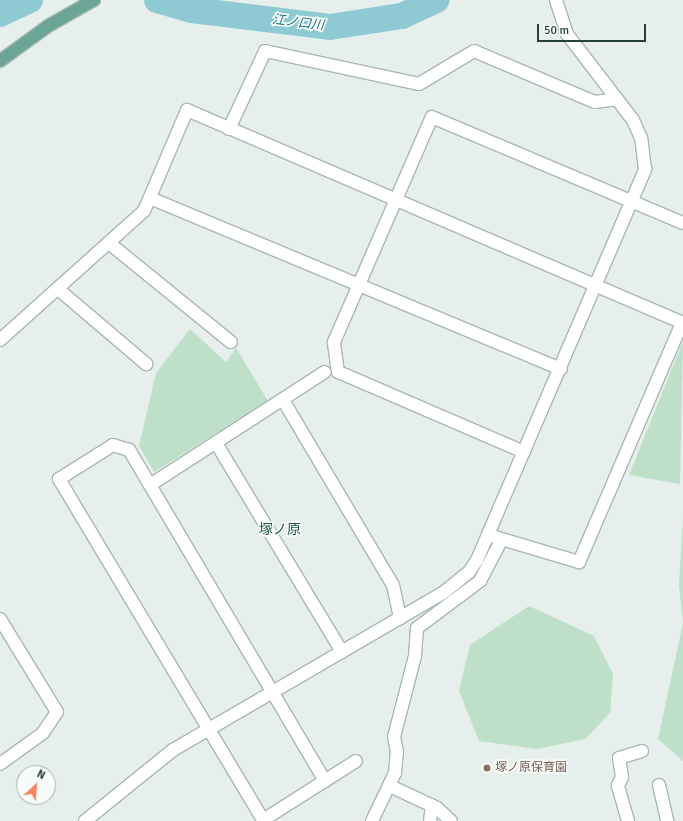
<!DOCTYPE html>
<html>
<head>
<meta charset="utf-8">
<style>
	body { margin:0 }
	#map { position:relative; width:683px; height:821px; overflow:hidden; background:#e6efeb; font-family:Signika,"Noto Sans JP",sans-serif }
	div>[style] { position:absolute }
	.green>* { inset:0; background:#bfe0c8 }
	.river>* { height:26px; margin:-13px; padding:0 13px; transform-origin:13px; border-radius:13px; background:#8ec9d4 }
	.roads { filter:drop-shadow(1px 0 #a8b8b2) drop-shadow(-1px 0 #a8b8b2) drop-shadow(0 1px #a8b8b2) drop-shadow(0 -1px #a8b8b2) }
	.street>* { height:12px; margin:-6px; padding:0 6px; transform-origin:6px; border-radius:6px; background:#fff }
	.secondary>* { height:12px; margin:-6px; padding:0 6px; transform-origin:6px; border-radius:6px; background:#fff }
	.primary>* { height:12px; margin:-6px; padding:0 6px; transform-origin:6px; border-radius:6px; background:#6aa596 }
	.dots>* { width:11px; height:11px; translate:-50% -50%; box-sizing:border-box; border:2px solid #f7fbf9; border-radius:50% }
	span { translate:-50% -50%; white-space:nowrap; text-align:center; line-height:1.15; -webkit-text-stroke:3.5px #f7fbf9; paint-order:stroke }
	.education-label { font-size:12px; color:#785e54 }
	.left { translate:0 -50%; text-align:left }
	.water-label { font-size:13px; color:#1c6f80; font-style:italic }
	.quarter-label { font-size:14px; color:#1f5548 }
	.north { position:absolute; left:16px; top:765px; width:40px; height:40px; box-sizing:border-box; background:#f7fbf9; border:1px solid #a3b1ad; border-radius:50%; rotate:26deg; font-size:11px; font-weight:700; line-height:16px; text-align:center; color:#24423a }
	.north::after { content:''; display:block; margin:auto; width:14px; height:18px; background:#f4845f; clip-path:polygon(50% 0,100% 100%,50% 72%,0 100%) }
	.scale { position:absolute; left:537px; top:24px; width:109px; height:18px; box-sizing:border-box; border:2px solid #24423a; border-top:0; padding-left:5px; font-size:12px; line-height:14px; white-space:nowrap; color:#24423a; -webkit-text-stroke:3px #f7fbf9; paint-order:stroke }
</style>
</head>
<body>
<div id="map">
	<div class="green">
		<div style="clip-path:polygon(190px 329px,226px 362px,236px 348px,268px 401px,154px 472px,139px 446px,156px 373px)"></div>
		<div style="clip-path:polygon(683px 341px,680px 484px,629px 475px)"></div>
		<div style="clip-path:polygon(683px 518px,683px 761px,658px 739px,683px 623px,679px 585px)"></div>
		<div style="clip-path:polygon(529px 606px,594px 636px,613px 674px,610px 713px,585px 739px,537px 749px,479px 741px,459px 691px,470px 645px)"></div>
	</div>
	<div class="river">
		<div style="left:157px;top:0;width:36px;rotate:16deg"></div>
		<div style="left:192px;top:10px;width:139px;rotate:7deg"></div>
		<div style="left:330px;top:27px;width:73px;rotate:-8.7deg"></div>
		<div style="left:402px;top:16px;width:38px;rotate:-25deg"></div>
		<div style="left:0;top:14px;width:33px;rotate:-25deg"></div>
	</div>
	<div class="roads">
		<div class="street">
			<div style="left:229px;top:129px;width:86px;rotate:-65.2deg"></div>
			<div style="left:265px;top:51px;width:157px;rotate:12.1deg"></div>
			<div style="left:419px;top:84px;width:64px;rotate:-31deg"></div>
			<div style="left:474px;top:51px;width:131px;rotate:22.9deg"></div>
			<div style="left:595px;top:102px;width:22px;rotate:-8deg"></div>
			<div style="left:150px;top:198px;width:445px;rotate:22.6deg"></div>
			<div style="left:109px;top:243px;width:157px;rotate:39.1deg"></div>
			<div style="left:58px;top:289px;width:116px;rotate:40.4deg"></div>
			<div style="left:0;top:340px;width:193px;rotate:-41.9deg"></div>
			<div style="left:144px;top:211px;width:110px;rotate:-66.9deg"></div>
			<div style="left:187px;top:110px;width:540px;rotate:23.24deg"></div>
			<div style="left:283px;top:400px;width:215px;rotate:59.3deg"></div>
			<div style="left:393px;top:585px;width:34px;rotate:78deg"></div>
			<div style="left:216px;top:443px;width:244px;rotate:58.9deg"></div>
			<div style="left:524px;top:452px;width:202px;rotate:-156.7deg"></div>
			<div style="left:338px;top:372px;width:30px;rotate:-98deg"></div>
			<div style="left:334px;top:342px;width:245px;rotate:-66.5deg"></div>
			<div style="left:432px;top:117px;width:272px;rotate:22.9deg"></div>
			<div style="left:150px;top:485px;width:208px;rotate:-32.9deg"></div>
			<div style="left:488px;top:535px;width:95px;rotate:16.5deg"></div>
			<div style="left:579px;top:562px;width:260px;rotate:-66.7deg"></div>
			<div style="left:0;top:619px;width:109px;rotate:58.5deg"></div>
			<div style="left:57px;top:712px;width:25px;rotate:124deg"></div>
			<div style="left:43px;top:733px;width:53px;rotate:144.2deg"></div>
			<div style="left:325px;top:781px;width:385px;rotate:-120.6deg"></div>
			<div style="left:129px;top:450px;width:17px;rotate:-163deg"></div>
			<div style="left:113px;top:445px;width:64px;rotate:147.8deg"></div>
			<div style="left:59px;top:479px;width:397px;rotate:59.1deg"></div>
			<div style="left:263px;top:820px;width:110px;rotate:-32.4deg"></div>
			<div style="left:659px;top:785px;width:37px;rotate:77deg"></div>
			<div style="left:390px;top:786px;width:52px;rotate:25.1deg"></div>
			<div style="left:437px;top:808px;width:19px;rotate:43deg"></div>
			<div style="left:372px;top:821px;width:53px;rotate:-64.4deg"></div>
			<div style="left:395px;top:773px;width:21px;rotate:-85deg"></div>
			<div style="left:397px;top:752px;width:15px;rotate:-101deg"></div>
			<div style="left:394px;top:737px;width:84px;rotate:-75.5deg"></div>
			<div style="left:415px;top:656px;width:28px;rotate:-86deg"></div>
			<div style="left:417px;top:628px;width:79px;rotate:-36.7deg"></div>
			<div style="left:480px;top:581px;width:47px;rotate:-62.4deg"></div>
			<div style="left:430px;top:821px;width:16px;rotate:-83deg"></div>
			<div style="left:628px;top:821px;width:37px;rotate:-106deg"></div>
			<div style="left:618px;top:785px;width:9px;rotate:-63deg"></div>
			<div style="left:622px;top:777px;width:19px;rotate:-99deg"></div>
			<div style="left:619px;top:758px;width:24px;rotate:-17deg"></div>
		</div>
		<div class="secondary">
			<div style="left:85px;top:821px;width:113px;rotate:-38.9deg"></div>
			<div style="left:173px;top:750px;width:312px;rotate:-30.2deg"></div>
			<div style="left:443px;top:593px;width:33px;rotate:-39deg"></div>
			<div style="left:469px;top:572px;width:14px;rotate:-56deg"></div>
			<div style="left:477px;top:560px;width:426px;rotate:-66.7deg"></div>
			<div style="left:645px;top:169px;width:31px;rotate:-97deg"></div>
			<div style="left:641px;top:138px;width:20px;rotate:-114deg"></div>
			<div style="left:633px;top:120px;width:108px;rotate:-127.5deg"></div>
			<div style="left:567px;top:34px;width:36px;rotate:-108deg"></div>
		</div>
		<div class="primary">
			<div style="left:0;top:61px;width:59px;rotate:-36.1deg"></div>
			<div style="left:48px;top:26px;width:53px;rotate:-29.5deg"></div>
		</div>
	</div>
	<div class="dots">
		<div style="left:487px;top:768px;background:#8d6e63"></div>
	</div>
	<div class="education-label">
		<span class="left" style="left:495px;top:768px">塚ノ原保育園</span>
	</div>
	<div class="water-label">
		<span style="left:298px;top:23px;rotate:7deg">江ノ口川</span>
	</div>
	<div class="quarter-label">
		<span style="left:280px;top:530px">塚ノ原</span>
	</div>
	<div class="north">N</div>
	<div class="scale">50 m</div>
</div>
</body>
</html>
